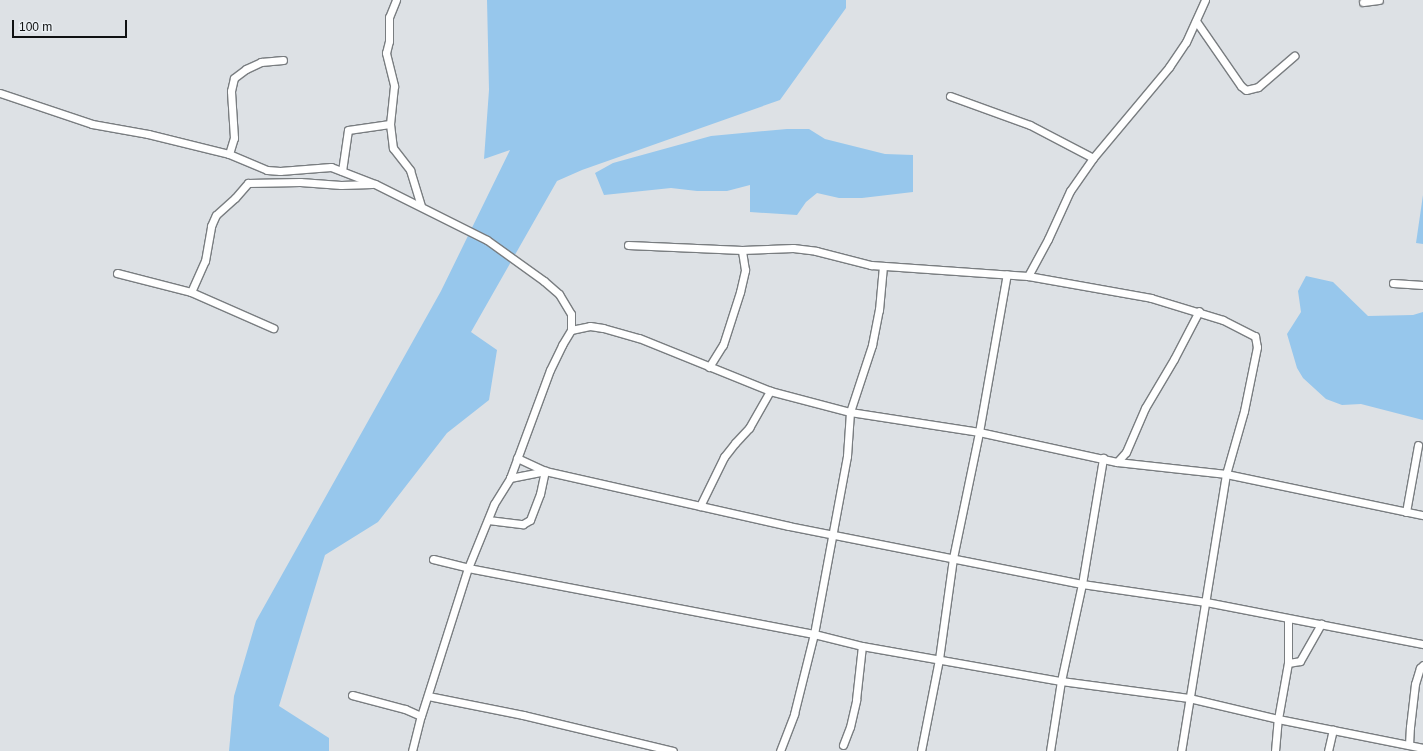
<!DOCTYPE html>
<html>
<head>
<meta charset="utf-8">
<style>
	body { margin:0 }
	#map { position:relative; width:1423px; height:751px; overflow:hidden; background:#dde1e5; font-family:Arial,sans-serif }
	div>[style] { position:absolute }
	.green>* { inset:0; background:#97c7ec }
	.roads { filter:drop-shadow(1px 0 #797d80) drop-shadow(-1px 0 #797d80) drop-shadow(0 1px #797d80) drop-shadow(0 -1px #797d80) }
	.minor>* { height:7px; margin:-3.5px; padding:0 3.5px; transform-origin:3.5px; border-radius:3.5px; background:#fff }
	span { translate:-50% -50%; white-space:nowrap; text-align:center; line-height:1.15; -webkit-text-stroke:3px #eaeff3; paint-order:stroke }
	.scale { position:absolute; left:12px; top:20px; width:115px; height:18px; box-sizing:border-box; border:2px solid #0f1112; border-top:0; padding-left:5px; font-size:12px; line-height:14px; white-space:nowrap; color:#0f1112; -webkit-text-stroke:3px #eaeff3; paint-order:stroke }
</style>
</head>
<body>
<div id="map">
	<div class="green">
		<div style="clip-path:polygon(487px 0,846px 0,846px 8px,780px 100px,582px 170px,557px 181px,471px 332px,497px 350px,489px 400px,447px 433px,378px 522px,325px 555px,279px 706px,329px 738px,329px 751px,229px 751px,234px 696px,256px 621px,441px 291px,510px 150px,484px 159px,489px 90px)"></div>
		<div style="clip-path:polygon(787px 129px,809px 129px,825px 139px,885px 154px,913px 155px,913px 192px,862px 198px,839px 198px,817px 193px,806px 202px,797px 215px,750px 212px,750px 185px,727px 191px,697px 191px,671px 188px,604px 195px,595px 173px,613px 163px,711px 136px)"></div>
		<div style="clip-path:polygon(1423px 195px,1423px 244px,1416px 243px)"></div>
		<div style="clip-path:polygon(1306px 276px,1333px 282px,1368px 316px,1413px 315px,1423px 312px,1423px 420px,1361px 404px,1342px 405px,1326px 399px,1303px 378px,1297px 368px,1287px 334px,1301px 312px,1298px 291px)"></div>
	</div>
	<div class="roads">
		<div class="minor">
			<div style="left:396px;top:0;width:18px;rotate:112deg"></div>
			<div style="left:389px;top:17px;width:24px;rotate:90deg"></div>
			<div style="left:389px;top:41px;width:12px;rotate:104deg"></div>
			<div style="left:386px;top:53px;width:34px;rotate:76deg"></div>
			<div style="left:394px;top:86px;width:38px;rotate:96deg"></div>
			<div style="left:390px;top:124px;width:24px;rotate:83deg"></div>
			<div style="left:393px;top:148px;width:28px;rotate:52deg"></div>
			<div style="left:410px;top:170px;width:38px;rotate:73deg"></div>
			<div style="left:1363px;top:2px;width:16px;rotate:-7deg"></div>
			<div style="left:1196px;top:21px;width:79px;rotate:55.3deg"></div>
			<div style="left:1241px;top:86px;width:6px;rotate:39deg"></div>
			<div style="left:1246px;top:90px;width:12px;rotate:-14deg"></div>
			<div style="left:1258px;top:87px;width:48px;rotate:-40.7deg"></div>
			<div style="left:0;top:93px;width:97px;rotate:18.6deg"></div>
			<div style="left:92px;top:124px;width:57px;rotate:10.1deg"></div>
			<div style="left:148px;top:134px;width:83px;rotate:13.9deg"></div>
			<div style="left:229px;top:154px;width:41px;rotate:22.8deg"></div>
			<div style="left:267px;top:170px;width:13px;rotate:4deg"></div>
			<div style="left:280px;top:171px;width:51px;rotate:-4.5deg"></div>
			<div style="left:331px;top:167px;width:47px;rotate:21.1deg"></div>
			<div style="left:375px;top:184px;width:125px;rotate:26.6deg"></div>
			<div style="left:487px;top:240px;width:70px;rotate:35.7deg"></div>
			<div style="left:544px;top:281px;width:20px;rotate:41deg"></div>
			<div style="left:559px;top:294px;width:23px;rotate:59deg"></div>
			<div style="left:571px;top:314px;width:16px;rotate:90deg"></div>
			<div style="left:950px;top:96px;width:85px;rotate:19.9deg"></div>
			<div style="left:1030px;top:125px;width:71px;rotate:27.6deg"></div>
			<div style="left:229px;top:154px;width:17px;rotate:-73deg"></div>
			<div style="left:234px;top:138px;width:47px;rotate:-93.7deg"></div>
			<div style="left:231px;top:91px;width:13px;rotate:-77deg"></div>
			<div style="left:234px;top:78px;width:15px;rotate:-37deg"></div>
			<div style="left:246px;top:69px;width:17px;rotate:-25deg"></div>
			<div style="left:261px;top:62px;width:22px;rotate:-5deg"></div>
			<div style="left:342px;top:171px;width:41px;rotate:-81.7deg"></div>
			<div style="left:348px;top:130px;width:42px;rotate:-8.1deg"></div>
			<div style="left:628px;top:245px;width:114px;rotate:2.5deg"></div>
			<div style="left:742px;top:250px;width:51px;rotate:-2.2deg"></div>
			<div style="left:793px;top:248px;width:23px;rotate:7deg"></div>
			<div style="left:816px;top:251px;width:57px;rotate:14.3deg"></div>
			<div style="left:871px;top:265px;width:157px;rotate:4deg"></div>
			<div style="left:1028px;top:276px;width:125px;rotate:10.1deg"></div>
			<div style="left:1151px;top:298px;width:75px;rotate:17deg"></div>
			<div style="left:1223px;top:320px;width:36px;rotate:27deg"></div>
			<div style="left:1255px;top:336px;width:11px;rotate:80deg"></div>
			<div style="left:1257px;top:347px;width:65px;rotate:101.5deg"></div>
			<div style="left:1244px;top:411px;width:66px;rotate:105.9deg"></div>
			<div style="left:1226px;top:474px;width:281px;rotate:99.2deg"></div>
			<div style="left:117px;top:273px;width:76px;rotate:14.4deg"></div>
			<div style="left:191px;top:292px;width:90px;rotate:23.7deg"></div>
			<div style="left:1028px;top:276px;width:42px;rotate:-61.6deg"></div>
			<div style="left:1048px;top:239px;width:53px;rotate:-65.4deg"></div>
			<div style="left:1070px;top:191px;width:40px;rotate:-55.1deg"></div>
			<div style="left:1093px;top:158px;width:119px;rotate:-50.1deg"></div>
			<div style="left:1169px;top:67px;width:30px;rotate:-56deg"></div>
			<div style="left:1186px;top:42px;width:46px;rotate:-65.7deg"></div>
			<div style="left:1393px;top:283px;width:30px;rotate:4deg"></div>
			<div style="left:191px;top:292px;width:34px;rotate:-66deg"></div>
			<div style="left:205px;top:261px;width:36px;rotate:-80deg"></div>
			<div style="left:211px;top:226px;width:12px;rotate:-66deg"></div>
			<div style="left:216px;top:215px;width:25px;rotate:-42deg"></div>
			<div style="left:235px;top:198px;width:20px;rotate:-49deg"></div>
			<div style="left:248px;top:183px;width:52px;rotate:-1.1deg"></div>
			<div style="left:300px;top:182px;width:41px;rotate:4.2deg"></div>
			<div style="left:341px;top:185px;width:31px;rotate:-2deg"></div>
			<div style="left:709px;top:367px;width:26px;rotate:-58deg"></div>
			<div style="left:723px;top:345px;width:56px;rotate:-72.2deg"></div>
			<div style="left:740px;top:292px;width:23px;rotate:-77deg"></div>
			<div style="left:745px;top:270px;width:20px;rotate:-99deg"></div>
			<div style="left:1117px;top:462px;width:13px;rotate:-48deg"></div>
			<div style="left:1126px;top:452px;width:48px;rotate:-66.6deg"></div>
			<div style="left:1145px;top:408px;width:57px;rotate:-59.4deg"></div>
			<div style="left:1174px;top:359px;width:54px;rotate:-62.5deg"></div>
			<div style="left:510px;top:478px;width:36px;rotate:-11deg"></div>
			<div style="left:545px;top:471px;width:250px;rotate:12.7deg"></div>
			<div style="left:789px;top:526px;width:299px;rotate:11.2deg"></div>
			<div style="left:1082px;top:584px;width:125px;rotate:8.3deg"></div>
			<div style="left:1206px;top:602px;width:221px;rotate:11deg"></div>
			<div style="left:700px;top:506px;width:55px;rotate:-63.9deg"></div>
			<div style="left:724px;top:457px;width:18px;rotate:-52deg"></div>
			<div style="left:735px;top:443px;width:21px;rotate:-47deg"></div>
			<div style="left:749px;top:428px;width:43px;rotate:-60.4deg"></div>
			<div style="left:1406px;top:512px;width:68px;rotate:-79.8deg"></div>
			<div style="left:488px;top:520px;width:35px;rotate:7deg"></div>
			<div style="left:523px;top:524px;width:8px;rotate:-30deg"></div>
			<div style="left:530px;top:520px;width:28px;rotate:-69deg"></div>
			<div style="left:540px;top:494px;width:24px;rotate:-78deg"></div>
			<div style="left:545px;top:471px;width:31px;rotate:-155deg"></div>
			<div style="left:433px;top:559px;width:36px;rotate:14deg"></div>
			<div style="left:468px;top:568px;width:352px;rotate:10.8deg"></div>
			<div style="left:814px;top:634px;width:49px;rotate:14deg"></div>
			<div style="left:862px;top:646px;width:202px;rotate:10deg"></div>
			<div style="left:1061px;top:681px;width:129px;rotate:7.6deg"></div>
			<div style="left:1189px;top:698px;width:91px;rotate:13.3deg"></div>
			<div style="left:1278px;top:719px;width:148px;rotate:11.3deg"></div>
			<div style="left:1288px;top:663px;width:12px;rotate:-9deg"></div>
			<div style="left:1300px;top:661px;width:43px;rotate:-60.4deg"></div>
			<div style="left:352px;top:695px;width:55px;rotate:14.8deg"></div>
			<div style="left:405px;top:709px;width:17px;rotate:24deg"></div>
			<div style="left:428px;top:696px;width:97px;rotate:11.3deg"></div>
			<div style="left:523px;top:715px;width:154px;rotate:13.5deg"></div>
			<div style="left:843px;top:745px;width:19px;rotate:-69deg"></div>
			<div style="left:850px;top:727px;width:28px;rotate:-77deg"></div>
			<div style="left:856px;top:700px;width:54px;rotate:-83.7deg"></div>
			<div style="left:1409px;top:745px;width:18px;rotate:-87deg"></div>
			<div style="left:1410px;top:727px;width:43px;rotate:-83.4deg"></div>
			<div style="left:1415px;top:684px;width:17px;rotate:-73deg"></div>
			<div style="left:1420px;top:668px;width:4px;rotate:-45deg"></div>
			<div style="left:412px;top:751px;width:36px;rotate:-76deg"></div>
			<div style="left:421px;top:716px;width:155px;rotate:-72.4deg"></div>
			<div style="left:468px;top:568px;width:69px;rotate:-67.9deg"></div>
			<div style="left:494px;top:504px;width:31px;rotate:-58deg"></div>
			<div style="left:510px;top:478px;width:115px;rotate:-69.7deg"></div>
			<div style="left:550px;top:370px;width:28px;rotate:-64deg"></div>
			<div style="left:562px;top:345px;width:17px;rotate:-59deg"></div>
			<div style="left:571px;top:330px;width:19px;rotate:-12deg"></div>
			<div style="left:590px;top:326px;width:13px;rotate:9deg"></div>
			<div style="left:603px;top:328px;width:37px;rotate:16deg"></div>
			<div style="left:639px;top:338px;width:141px;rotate:22deg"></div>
			<div style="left:770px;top:391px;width:83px;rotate:14.7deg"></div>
			<div style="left:850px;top:412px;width:131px;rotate:8.8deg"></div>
			<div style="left:979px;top:432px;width:141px;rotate:12.3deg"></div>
			<div style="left:1117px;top:462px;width:110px;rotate:6.3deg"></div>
			<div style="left:1226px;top:474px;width:201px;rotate:11.8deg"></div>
			<div style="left:780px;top:751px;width:40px;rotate:-69deg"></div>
			<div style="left:794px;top:714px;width:82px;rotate:-76deg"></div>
			<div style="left:814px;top:634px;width:181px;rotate:-79.5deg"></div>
			<div style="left:847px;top:456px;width:44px;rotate:-86.1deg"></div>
			<div style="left:850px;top:412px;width:71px;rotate:-71.8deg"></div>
			<div style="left:872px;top:345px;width:36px;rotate:-79deg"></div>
			<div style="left:879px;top:310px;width:44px;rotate:-84.8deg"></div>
			<div style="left:921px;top:751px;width:94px;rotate:-78.9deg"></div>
			<div style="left:939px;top:659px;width:102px;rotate:-82.1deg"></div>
			<div style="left:953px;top:558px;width:129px;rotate:-78.3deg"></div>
			<div style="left:979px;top:432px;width:160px;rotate:-80deg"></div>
			<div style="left:1050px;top:751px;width:71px;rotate:-81.1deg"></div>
			<div style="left:1061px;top:681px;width:99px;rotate:-77.8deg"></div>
			<div style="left:1082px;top:584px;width:128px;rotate:-80.5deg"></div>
			<div style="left:1275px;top:751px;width:32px;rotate:-85deg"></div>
			<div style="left:1278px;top:719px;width:57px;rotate:-79.9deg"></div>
			<div style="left:1288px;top:663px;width:44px;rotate:-90deg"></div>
			<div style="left:1328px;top:751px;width:22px;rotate:-77deg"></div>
		</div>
	</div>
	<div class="scale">100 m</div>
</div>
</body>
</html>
